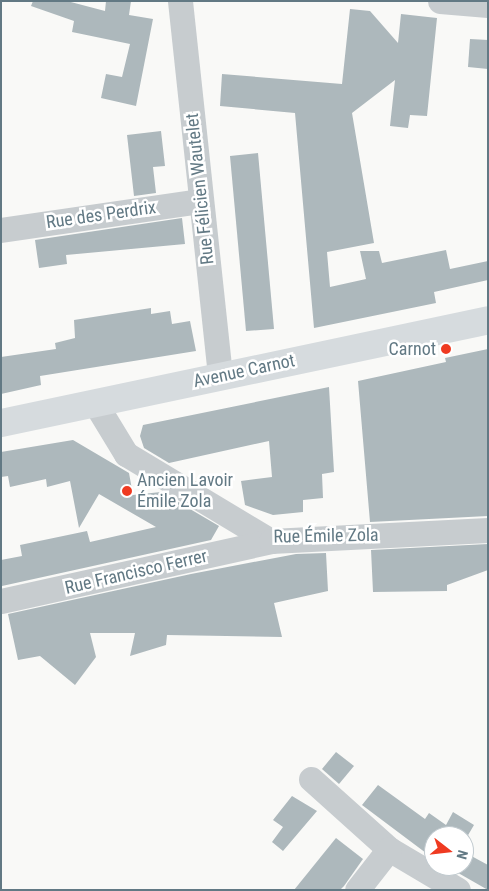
<!DOCTYPE html>
<html>
<head>
<meta charset="utf-8">
<style>
	body { margin:0 }
	#map { position:relative; width:489px; height:891px; overflow:hidden; background:#f9f9f7; font-family:"Roboto Condensed",sans-serif }
	div>[style] { position:absolute }
	.building>* { inset:0; background:#adb8bc }
	.minor>* { height:25px; margin:-12.5px; padding:0 12.5px; transform-origin:12.5px; border-radius:12.5px; background:#c7cccf }
	.major>* { height:28px; margin:-14px; padding:0 14px; transform-origin:14px; border-radius:14px; background:#d6dbde }
	.dots>* { width:14px; height:14px; translate:-50% -50%; box-sizing:border-box; border:2px solid #fff; border-radius:50% }
	span { translate:-50% -50%; white-space:nowrap; text-align:center; line-height:1.15; -webkit-text-stroke:5px #fff; paint-order:stroke }
	.street-label { font-size:18px; color:#627984 }
	.poi-label { font-size:18px; color:#627984 }
	.right { translate:-100% -50%; text-align:right }
	.left { translate:0 -50%; text-align:left }
	.frame { position:absolute; inset:0; border:2px solid #627984; pointer-events:none }
	.north { position:absolute; left:424px; top:826px; width:50px; height:50px; box-sizing:border-box; background:#fff; border:1px solid #c0c9ce; border-radius:50%; rotate:106deg; font-size:14px; font-weight:700; line-height:20px; text-align:center; color:#627984 }
	.north::after { content:''; display:block; margin:auto; width:18px; height:22px; background:#ef3a21; clip-path:polygon(50% 0,100% 100%,50% 72%,0 100%) }
</style>
</head>
<body>
<div id="map">
	<div class="building">
		<div style="clip-path:polygon(33px 1px,67px 1px,105px 11px,106px 1px,131px 1px,129px 15px,153px 19px,136px 106px,101px 98px,106px 74px,122px 77px,130px 44px,72px 32px,74px 21px,31px 6px)"></div>
		<div style="clip-path:polygon(350px 9px,370px 11px,398px 43px,401px 14px,437px 18px,427px 116px,410px 115px,408px 128px,390px 126px,395px 80px,352px 113px,374px 243px,327px 252px,330px 287px,366px 279px,360px 251px,379px 251px,382px 263px,446px 250px,450px 269px,488px 261px,488px 280px,434px 292px,436px 303px,314px 328px,295px 113px,220px 106px,222px 74px,342px 84px)"></div>
		<div style="clip-path:polygon(470px 39px,488px 40px,488px 69px,468px 67px)"></div>
		<div style="clip-path:polygon(161px 131px,165px 166px,153px 167px,156px 193px,134px 196px,127px 135px)"></div>
		<div style="clip-path:polygon(258px 153px,274px 329px,246px 331px,230px 156px)"></div>
		<div style="clip-path:polygon(182px 218px,185px 244px,66px 255px,67px 264px,39px 268px,35px 240px)"></div>
		<div style="clip-path:polygon(151px 308px,151px 314px,170px 311px,172px 324px,190px 321px,196px 351px,40px 376px,41px 385px,1px 394px,1px 357px,56px 349px,55px 343px,75px 338px,74px 320px)"></div>
		<div style="clip-path:polygon(488px 349px,488px 516px,370px 522px,358px 381px,446px 362px,445px 358px)"></div>
		<div style="clip-path:polygon(329px 387px,334px 472px,322px 474px,323px 498px,303px 500px,303px 512px,273px 515px,245px 505px,241px 481px,272px 477px,269px 441px,169px 463px,144px 448px,140px 436px,143px 425px)"></div>
		<div style="clip-path:polygon(73px 440px,129px 473px,133px 495px,161px 492px,219px 526px,211px 540px,2px 586px,1px 560px,22px 556px,20px 545px,87px 531px,90px 542px,156px 527px,99px 494px,79px 528px,70px 481px,47px 487px,46px 479px,10px 487px,8px 476px,1px 477px,1px 452px)"></div>
		<div style="clip-path:polygon(488px 544px,488px 570px,447px 585px,447px 591px,373px 592px,371px 550px)"></div>
		<div style="clip-path:polygon(326px 553px,328px 591px,274px 603px,282px 637px,167px 635px,166px 645px,130px 656px,135px 633px,90px 633px,96px 657px,75px 685px,40px 656px,18px 660px,8px 614px,191px 574px,296px 554px)"></div>
		<div style="clip-path:polygon(336px 752px,354px 766px,339px 784px,322px 769px)"></div>
		<div style="clip-path:polygon(378px 785px,425px 819px,429px 813px,446px 825px,453px 812px,474px 825px,464px 842px,464px 836px,434px 836px,434px 859px,362px 805px)"></div>
		<div style="clip-path:polygon(292px 796px,317px 811px,283px 851px,272px 842px,283px 827px,273px 820px)"></div>
		<div style="clip-path:polygon(336px 838px,363px 859px,344px 886px,340px 890px,294px 890px)"></div>
		<div style="clip-path:polygon(464px 852px,488px 865px,488px 890px,446px 866px,464px 866px)"></div>
	</div>
	<div class="minor">
		<div style="left:180px;top:1px;width:378px;rotate:83.9deg"></div>
		<div style="left:440px;top:1px;width:48px;rotate:4.8deg"></div>
		<div style="left:1px;top:230px;width:202px;rotate:-8.3deg"></div>
		<div style="left:95px;top:403px;width:60px;rotate:58.7deg"></div>
		<div style="left:126px;top:454px;width:169px;rotate:31deg"></div>
		<div style="left:1px;top:601px;width:277px;rotate:-12.5deg"></div>
		<div style="left:271px;top:541px;width:217px;rotate:-2.9deg"></div>
		<div style="left:311px;top:779px;width:105px;rotate:41.9deg"></div>
		<div style="left:389px;top:849px;width:80px;rotate:30.7deg"></div>
		<div style="left:357px;top:890px;width:52px;rotate:-52deg"></div>
	</div>
	<div class="major">
		<div style="left:1px;top:423px;width:498px;rotate:-11.9deg"></div>
	</div>
	<div class="dots">
		<div style="left:446px;top:349px;background:#ef3a21"></div>
		<div style="left:127px;top:491px;background:#ef3a21"></div>
	</div>
	<div class="street-label">
		<span style="left:200px;top:189px;rotate:-96deg">Rue Félicien Wautelet</span>
		<span style="left:101px;top:215px;rotate:-8deg">Rue des Perdrix</span>
		<span style="left:244px;top:371px;rotate:-12deg">Avenue Carnot</span>
		<span style="left:326px;top:536px;rotate:-1deg">Rue Émile Zola</span>
		<span style="left:136px;top:572px;rotate:-13deg">Rue Francisco Ferrer</span>
	</div>
	<div class="poi-label">
		<span class="right" style="left:436px;top:349px">Carnot</span>
		<span class="left" style="left:137px;top:491px">Ancien Lavoir<br>Émile Zola</span>
	</div>
	<div class="frame"></div>
	<div class="north">N</div>
</div>
</body>
</html>
